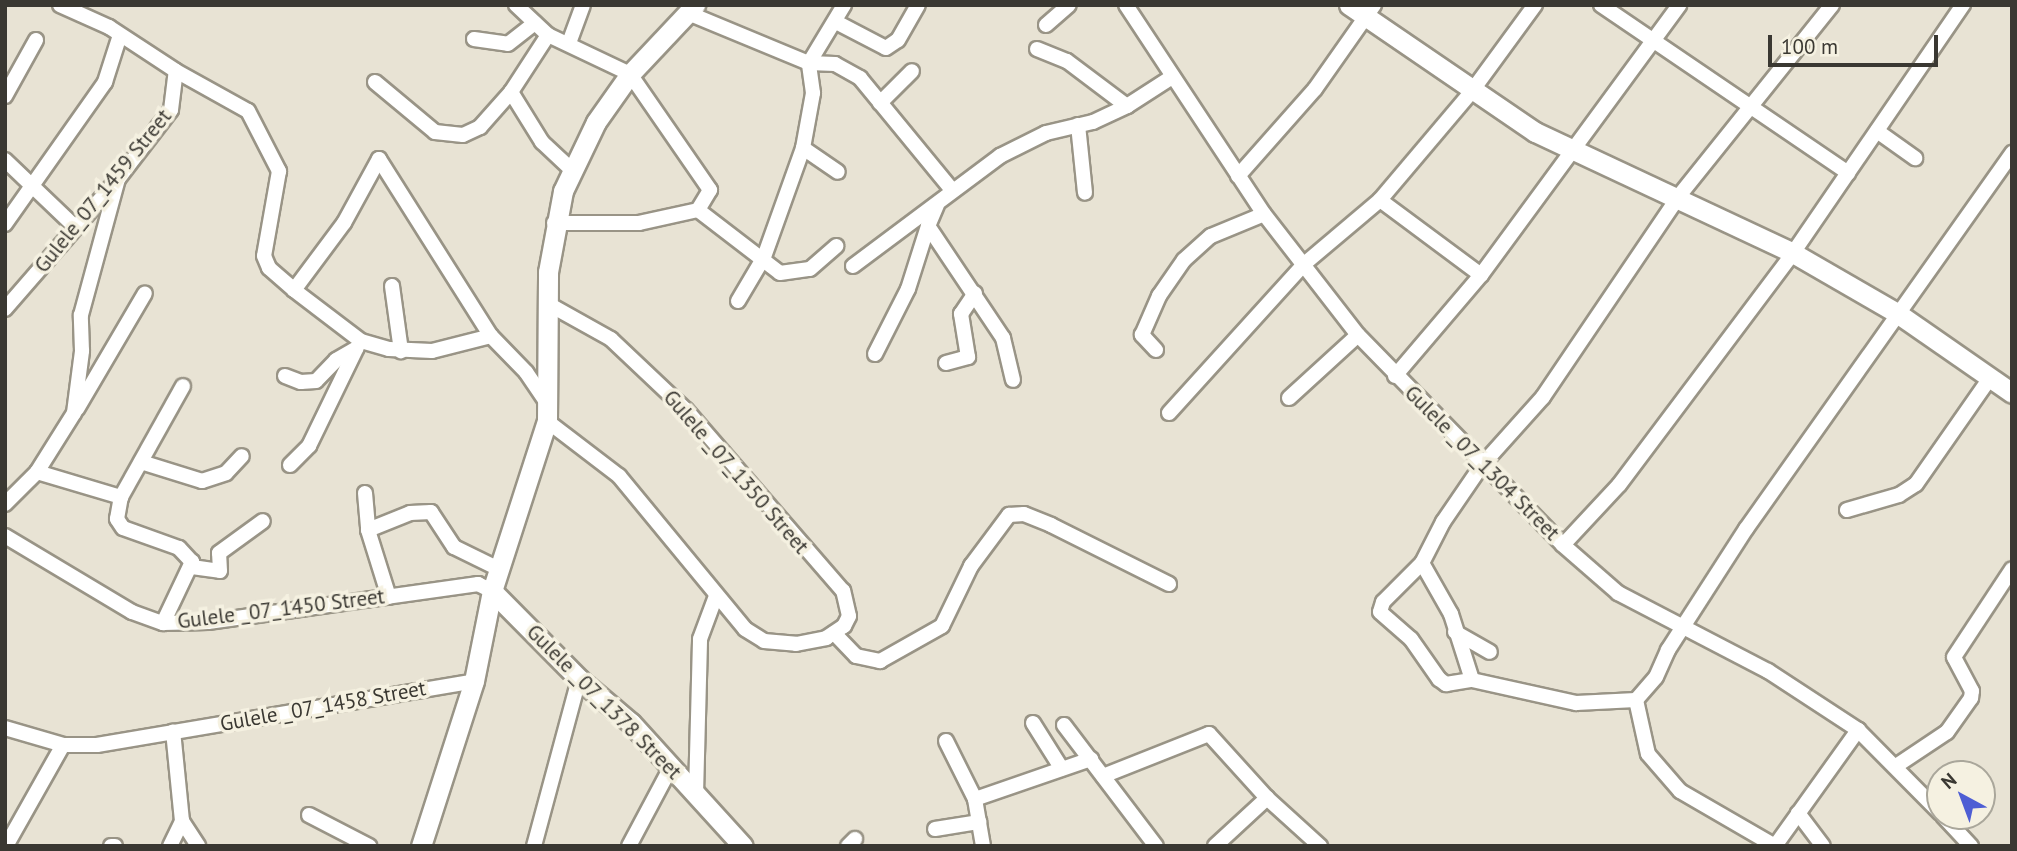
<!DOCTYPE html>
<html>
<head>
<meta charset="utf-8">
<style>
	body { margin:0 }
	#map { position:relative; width:2017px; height:851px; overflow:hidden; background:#e8e3d4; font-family:"PT Sans",sans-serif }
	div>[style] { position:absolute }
	.roads { filter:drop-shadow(2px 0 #999486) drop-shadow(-2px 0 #999486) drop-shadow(0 2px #999486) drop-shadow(0 -2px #999486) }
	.street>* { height:14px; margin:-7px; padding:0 7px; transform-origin:7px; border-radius:7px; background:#fff }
	.secondary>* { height:19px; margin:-9.5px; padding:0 9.5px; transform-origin:9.5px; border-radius:9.5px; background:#fff }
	span { translate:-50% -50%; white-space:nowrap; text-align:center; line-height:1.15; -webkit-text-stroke:7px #f5f1e1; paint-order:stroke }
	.street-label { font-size:21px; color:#3a3832 }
	.frame { position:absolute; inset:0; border:7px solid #3a3832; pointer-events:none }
	.north { position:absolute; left:1926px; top:760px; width:70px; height:70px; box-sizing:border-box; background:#f5f1e1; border:2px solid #aaa79b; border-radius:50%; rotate:319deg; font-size:19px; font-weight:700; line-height:28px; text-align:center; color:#3a3832 }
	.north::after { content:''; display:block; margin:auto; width:24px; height:32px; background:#4e5ed4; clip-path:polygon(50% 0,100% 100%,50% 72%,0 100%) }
	.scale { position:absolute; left:1768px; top:35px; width:170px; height:32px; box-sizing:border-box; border:4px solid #3a3832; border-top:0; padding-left:9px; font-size:21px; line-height:24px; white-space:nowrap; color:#3a3832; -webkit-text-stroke:5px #f5f1e1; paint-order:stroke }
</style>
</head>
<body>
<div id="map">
	<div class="roads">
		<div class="street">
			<div style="left:60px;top:5px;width:54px;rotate:24.2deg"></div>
			<div style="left:109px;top:27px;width:80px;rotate:33.3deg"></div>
			<div style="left:176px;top:71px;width:82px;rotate:29.1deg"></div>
			<div style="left:248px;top:111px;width:68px;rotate:62.7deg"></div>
			<div style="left:279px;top:171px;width:86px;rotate:100deg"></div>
			<div style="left:264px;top:256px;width:13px;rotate:67deg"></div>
			<div style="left:269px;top:268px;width:33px;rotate:41deg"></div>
			<div style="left:294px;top:290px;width:84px;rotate:37.3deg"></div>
			<div style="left:361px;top:341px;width:29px;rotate:16deg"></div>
			<div style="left:389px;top:349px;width:43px;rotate:2.7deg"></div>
			<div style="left:432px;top:351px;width:61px;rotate:-14.3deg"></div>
			<div style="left:516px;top:5px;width:44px;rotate:43.2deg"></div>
			<div style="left:548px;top:35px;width:91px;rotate:25.4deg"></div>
			<div style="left:630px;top:74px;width:141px;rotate:55.4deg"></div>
			<div style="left:710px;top:190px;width:23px;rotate:121deg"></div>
			<div style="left:698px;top:210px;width:60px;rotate:167.6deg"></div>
			<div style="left:639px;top:223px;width:85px;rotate:180deg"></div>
			<div style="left:1126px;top:5px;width:250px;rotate:56.6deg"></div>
			<div style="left:1264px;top:214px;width:153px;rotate:52.2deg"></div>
			<div style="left:1358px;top:335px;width:293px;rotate:45.7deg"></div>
			<div style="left:1563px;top:545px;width:73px;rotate:41.1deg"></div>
			<div style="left:1618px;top:593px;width:169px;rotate:27.5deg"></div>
			<div style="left:1768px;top:671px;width:108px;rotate:33.2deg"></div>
			<div style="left:1858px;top:730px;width:117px;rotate:45.3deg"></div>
			<div style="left:1601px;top:5px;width:299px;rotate:34.2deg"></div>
			<div style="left:1832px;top:5px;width:245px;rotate:128.7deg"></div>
			<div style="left:1679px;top:196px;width:243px;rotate:124.1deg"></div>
			<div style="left:1543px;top:397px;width:91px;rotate:131.9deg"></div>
			<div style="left:1482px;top:465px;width:69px;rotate:124.4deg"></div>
			<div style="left:1443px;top:522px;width:46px;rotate:117.1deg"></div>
			<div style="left:1422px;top:563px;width:59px;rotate:60.4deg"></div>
			<div style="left:1451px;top:614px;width:69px;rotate:72.3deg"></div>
			<div style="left:1472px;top:680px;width:107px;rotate:12.5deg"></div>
			<div style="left:1576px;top:703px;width:60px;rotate:-2.9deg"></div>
			<div style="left:1636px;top:700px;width:30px;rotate:-49deg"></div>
			<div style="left:1656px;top:677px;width:30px;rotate:-66deg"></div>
			<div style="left:1668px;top:650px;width:144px;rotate:-57.2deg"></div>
			<div style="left:1746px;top:529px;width:461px;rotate:-54.7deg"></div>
			<div style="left:688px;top:13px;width:131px;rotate:22.5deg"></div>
			<div style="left:809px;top:63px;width:26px;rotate:2deg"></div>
			<div style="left:835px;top:64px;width:29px;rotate:29deg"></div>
			<div style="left:860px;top:78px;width:145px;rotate:50.6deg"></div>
			<div style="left:836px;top:22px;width:56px;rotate:27.5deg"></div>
			<div style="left:886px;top:48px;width:14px;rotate:-34deg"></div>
			<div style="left:898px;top:40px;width:40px;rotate:-60.3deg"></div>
			<div style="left:1046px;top:25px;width:30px;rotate:-41deg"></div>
			<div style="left:474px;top:39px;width:34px;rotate:8deg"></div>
			<div style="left:508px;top:44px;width:34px;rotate:-38deg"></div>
			<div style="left:569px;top:43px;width:40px;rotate:-69.8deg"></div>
			<div style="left:1037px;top:49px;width:32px;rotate:22deg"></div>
			<div style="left:1067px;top:61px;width:75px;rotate:36.9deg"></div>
			<div style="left:375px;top:82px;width:78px;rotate:39.8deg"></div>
			<div style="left:435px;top:132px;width:28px;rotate:6deg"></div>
			<div style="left:463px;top:135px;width:19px;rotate:-25deg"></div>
			<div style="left:480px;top:127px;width:47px;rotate:-48.5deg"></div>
			<div style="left:511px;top:92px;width:68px;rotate:-57deg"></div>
			<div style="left:511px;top:92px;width:59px;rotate:58.2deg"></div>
			<div style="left:542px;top:142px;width:40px;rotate:43deg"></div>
			<div style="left:5px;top:96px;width:64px;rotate:-61deg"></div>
			<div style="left:880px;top:103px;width:45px;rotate:-45deg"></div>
			<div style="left:1078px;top:125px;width:68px;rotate:84.1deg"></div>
			<div style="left:1877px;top:131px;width:47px;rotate:35.4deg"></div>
			<div style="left:803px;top:148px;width:42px;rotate:34.4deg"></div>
			<div style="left:5px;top:160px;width:97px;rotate:43.7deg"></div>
			<div style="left:1238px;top:176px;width:116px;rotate:-48.5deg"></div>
			<div style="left:1315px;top:89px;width:103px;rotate:-54.9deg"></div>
			<div style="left:1380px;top:200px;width:126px;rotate:36.6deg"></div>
			<div style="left:937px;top:205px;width:23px;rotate:113deg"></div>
			<div style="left:928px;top:226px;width:135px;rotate:56.2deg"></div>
			<div style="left:1003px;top:338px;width:43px;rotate:76.6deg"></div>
			<div style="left:698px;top:210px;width:103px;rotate:37.5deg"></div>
			<div style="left:780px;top:273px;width:30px;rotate:-8deg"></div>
			<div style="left:810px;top:269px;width:35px;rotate:-41deg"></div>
			<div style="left:5px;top:224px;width:174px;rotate:-54.8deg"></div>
			<div style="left:105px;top:82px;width:49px;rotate:-72.3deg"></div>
			<div style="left:853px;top:266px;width:184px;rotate:-36.8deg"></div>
			<div style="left:1000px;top:156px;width:51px;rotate:-26.6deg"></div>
			<div style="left:1046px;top:133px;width:48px;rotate:-13.2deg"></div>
			<div style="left:1093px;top:122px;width:38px;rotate:-25deg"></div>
			<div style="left:1127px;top:106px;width:54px;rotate:-32.8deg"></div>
			<div style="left:392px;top:286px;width:66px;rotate:82.1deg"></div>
			<div style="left:294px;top:290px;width:84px;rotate:-53.3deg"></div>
			<div style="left:344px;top:223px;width:73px;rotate:-61.3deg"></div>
			<div style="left:379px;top:159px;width:209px;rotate:57.7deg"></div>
			<div style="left:491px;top:336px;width:50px;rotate:45.8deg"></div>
			<div style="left:526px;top:372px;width:40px;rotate:56deg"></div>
			<div style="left:738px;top:301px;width:51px;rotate:-59.4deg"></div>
			<div style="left:764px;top:257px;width:116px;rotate:-70.3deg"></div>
			<div style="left:803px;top:148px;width:56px;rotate:-79.7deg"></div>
			<div style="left:813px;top:93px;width:30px;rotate:-98deg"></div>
			<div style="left:809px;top:63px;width:68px;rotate:-58.9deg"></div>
			<div style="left:5px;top:309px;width:172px;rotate:-49deg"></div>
			<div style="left:118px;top:179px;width:87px;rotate:-52.5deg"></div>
			<div style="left:171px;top:110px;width:39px;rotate:-83deg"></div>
			<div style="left:1156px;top:350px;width:21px;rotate:-133deg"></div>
			<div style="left:1142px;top:335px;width:43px;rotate:-66.4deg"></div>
			<div style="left:1159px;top:296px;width:44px;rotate:-55.2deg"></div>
			<div style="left:1184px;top:260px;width:36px;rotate:-42deg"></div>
			<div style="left:1211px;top:236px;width:57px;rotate:-22.5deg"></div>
			<div style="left:875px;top:354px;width:73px;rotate:-63.1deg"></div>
			<div style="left:908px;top:289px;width:66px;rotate:-72.4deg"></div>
			<div style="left:946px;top:363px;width:23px;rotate:-15deg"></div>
			<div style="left:968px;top:357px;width:44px;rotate:-99.2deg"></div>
			<div style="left:961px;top:314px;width:25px;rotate:-56deg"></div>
			<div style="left:285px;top:376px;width:17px;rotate:21deg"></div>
			<div style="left:301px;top:382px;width:15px;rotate:-4deg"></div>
			<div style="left:316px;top:381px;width:29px;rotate:-46deg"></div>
			<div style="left:336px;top:360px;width:24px;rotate:-30deg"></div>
			<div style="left:1395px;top:376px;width:133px;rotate:-49.6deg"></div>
			<div style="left:1481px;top:275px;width:335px;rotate:-53.7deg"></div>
			<div style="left:1289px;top:398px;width:93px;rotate:-42.4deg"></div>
			<div style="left:77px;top:409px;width:134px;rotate:-59.6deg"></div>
			<div style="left:1169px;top:413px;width:200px;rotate:-47.8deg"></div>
			<div style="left:1303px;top:265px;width:101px;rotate:-40.2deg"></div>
			<div style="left:1380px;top:200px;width:143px;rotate:-49.8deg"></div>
			<div style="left:1472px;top:91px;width:107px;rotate:-53.8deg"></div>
			<div style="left:547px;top:421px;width:91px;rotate:37.4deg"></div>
			<div style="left:619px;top:476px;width:198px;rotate:50.5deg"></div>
			<div style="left:745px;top:629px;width:22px;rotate:32deg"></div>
			<div style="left:764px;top:641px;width:32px;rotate:5deg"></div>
			<div style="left:796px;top:644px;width:31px;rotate:-11deg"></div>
			<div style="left:826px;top:638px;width:22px;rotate:-34deg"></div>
			<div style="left:844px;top:626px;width:11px;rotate:-63deg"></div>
			<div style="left:849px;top:616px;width:26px;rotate:-103deg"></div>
			<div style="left:843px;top:591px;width:240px;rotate:-130.9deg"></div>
			<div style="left:686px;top:410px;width:103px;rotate:-136.6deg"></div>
			<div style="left:611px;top:339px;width:70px;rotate:-150.9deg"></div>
			<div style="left:141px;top:462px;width:64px;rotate:17.3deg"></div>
			<div style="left:202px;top:481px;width:25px;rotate:-18deg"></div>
			<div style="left:226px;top:473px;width:23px;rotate:-47deg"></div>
			<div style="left:290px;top:465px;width:27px;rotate:-45deg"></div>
			<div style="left:309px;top:446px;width:108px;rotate:-64.1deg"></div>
			<div style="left:37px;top:472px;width:88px;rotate:16.6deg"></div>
			<div style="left:365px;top:493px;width:37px;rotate:85deg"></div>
			<div style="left:368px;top:530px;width:70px;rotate:72.6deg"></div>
			<div style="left:5px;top:504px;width:45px;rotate:-45deg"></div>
			<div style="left:37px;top:472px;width:70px;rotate:-57.9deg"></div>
			<div style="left:74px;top:413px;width:63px;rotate:-82.6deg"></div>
			<div style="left:82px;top:351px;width:36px;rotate:-92deg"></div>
			<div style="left:81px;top:315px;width:141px;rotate:-74.8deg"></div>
			<div style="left:1847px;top:510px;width:54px;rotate:-16.1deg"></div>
			<div style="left:1899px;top:495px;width:20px;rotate:-33deg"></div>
			<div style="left:1916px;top:484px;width:129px;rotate:-55.1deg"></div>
			<div style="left:368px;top:530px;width:45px;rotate:-22deg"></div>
			<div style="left:410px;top:513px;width:21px;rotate:-3deg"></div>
			<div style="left:431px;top:512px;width:42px;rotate:56.7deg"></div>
			<div style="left:454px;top:547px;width:50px;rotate:26.1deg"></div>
			<div style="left:5px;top:536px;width:148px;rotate:30.9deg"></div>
			<div style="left:132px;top:612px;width:33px;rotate:20deg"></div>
			<div style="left:163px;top:623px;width:45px;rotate:-1.3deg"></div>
			<div style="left:208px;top:622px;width:273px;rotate:-8deg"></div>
			<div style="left:478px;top:584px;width:16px;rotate:27deg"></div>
			<div style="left:1563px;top:545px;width:82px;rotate:-47deg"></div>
			<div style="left:1619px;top:485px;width:290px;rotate:-53.1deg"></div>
			<div style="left:1793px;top:253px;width:301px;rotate:-55.6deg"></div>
			<div style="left:1422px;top:563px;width:55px;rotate:135deg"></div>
			<div style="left:1383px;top:602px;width:10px;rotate:107deg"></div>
			<div style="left:1380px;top:612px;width:41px;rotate:41.1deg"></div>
			<div style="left:1411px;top:639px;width:49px;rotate:55deg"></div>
			<div style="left:1439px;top:679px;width:9px;rotate:36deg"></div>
			<div style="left:1446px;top:684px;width:26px;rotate:-9deg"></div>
			<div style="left:192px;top:567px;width:28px;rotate:8deg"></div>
			<div style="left:220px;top:571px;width:18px;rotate:-93deg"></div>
			<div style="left:219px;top:553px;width:54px;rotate:-36deg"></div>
			<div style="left:163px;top:623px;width:68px;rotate:-64.6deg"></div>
			<div style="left:192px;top:562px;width:19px;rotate:-133deg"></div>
			<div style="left:179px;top:548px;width:59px;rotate:-160.3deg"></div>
			<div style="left:123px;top:528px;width:11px;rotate:-124deg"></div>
			<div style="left:117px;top:519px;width:22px;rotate:-80deg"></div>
			<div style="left:121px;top:497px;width:127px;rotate:-60.8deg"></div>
			<div style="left:1455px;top:632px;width:40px;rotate:29.7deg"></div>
			<div style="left:834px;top:633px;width:32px;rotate:46deg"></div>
			<div style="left:856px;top:656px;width:25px;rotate:12deg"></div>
			<div style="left:880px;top:661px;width:71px;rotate:-29.4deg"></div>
			<div style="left:942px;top:626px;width:67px;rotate:-64.2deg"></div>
			<div style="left:971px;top:566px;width:64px;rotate:-53.3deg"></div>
			<div style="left:1009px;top:515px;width:15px;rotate:-4deg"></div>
			<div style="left:1024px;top:514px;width:29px;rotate:22deg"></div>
			<div style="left:1051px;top:525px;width:132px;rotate:26.6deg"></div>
			<div style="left:1636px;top:700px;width:55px;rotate:77.5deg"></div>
			<div style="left:1648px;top:754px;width:49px;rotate:49.1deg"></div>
			<div style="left:1680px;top:791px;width:110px;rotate:30.1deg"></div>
			<div style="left:1033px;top:723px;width:54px;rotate:57.8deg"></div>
			<div style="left:1064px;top:725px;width:152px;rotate:52.8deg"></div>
			<div style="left:5px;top:728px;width:60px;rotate:16.3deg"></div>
			<div style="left:63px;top:745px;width:34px"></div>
			<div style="left:97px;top:745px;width:382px;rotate:-9.6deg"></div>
			<div style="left:946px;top:741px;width:65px;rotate:63.4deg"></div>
			<div style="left:975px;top:799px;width:48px;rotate:80.3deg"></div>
			<div style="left:1896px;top:766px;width:61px;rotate:-33.7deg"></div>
			<div style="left:1947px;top:732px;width:42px;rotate:-54.8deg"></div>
			<div style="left:1971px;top:698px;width:7px;rotate:-82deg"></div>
			<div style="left:1972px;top:691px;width:38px;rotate:-118deg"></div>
			<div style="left:1954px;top:657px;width:105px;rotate:-56.6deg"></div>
			<div style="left:1103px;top:776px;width:114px;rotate:-21.6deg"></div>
			<div style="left:1209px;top:734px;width:86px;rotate:47.8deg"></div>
			<div style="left:1267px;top:798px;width:72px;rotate:42.2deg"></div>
			<div style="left:696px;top:794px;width:155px;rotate:-88.5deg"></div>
			<div style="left:700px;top:639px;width:46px;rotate:-69.6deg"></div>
			<div style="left:975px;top:799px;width:123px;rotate:-19deg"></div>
			<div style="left:1798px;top:813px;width:41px;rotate:52.9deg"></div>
			<div style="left:309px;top:815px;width:68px;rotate:27.3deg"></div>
			<div style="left:1943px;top:816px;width:41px;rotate:47deg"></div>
			<div style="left:182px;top:821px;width:30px;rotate:57deg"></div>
			<div style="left:935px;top:829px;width:45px;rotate:-9deg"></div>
			<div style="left:6px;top:846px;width:116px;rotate:-60.6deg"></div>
			<div style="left:111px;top:846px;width:4px"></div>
			<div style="left:170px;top:846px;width:28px;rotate:-64deg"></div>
			<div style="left:182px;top:821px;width:90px;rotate:-95.7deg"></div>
			<div style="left:534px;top:846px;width:173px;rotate:-74.9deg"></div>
			<div style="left:629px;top:846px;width:89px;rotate:-62deg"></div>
			<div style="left:848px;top:846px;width:10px;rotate:-45deg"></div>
			<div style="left:1215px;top:846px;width:71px;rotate:-42.7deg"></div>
			<div style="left:1775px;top:846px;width:143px;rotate:-54.4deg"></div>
		</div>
		<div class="secondary">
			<div style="left:1349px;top:5px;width:225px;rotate:34.3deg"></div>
			<div style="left:1535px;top:132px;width:285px;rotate:25.1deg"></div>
			<div style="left:1793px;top:253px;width:120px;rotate:30deg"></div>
			<div style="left:1897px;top:313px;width:140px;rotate:34.8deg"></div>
			<div style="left:492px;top:591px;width:124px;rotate:45.3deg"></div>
			<div style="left:579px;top:679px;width:68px;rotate:40.2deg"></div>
			<div style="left:631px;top:723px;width:166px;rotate:47.7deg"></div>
			<div style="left:421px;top:846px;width:173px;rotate:-72.2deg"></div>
			<div style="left:474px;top:681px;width:92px;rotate:-78.7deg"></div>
			<div style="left:492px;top:591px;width:179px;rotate:-72.1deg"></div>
			<div style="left:547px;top:421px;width:149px;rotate:-89.6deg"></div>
			<div style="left:548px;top:272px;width:82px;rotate:-79.5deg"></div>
			<div style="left:563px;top:191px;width:76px;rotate:-64.4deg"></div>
			<div style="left:596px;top:122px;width:59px;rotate:-54.7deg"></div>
			<div style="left:630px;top:74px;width:95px;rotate:-46.7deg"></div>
		</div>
	</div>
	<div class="street-label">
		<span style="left:103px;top:191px;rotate:-51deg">Gulele_07_1459 Street</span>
		<span style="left:1482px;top:463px;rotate:45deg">Gulele _07_1304 Street</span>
		<span style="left:736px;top:472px;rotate:49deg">Gulele _07_1350 Street</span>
		<span style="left:281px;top:609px;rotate:-7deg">Gulele _07_1450 Street</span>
		<span style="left:604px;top:702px;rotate:45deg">Gulele _07_1378 Street</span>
		<span style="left:323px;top:706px;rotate:-10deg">Gulele _07_1458 Street</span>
	</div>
	<div class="frame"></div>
	<div class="north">N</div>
	<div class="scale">100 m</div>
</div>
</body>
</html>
